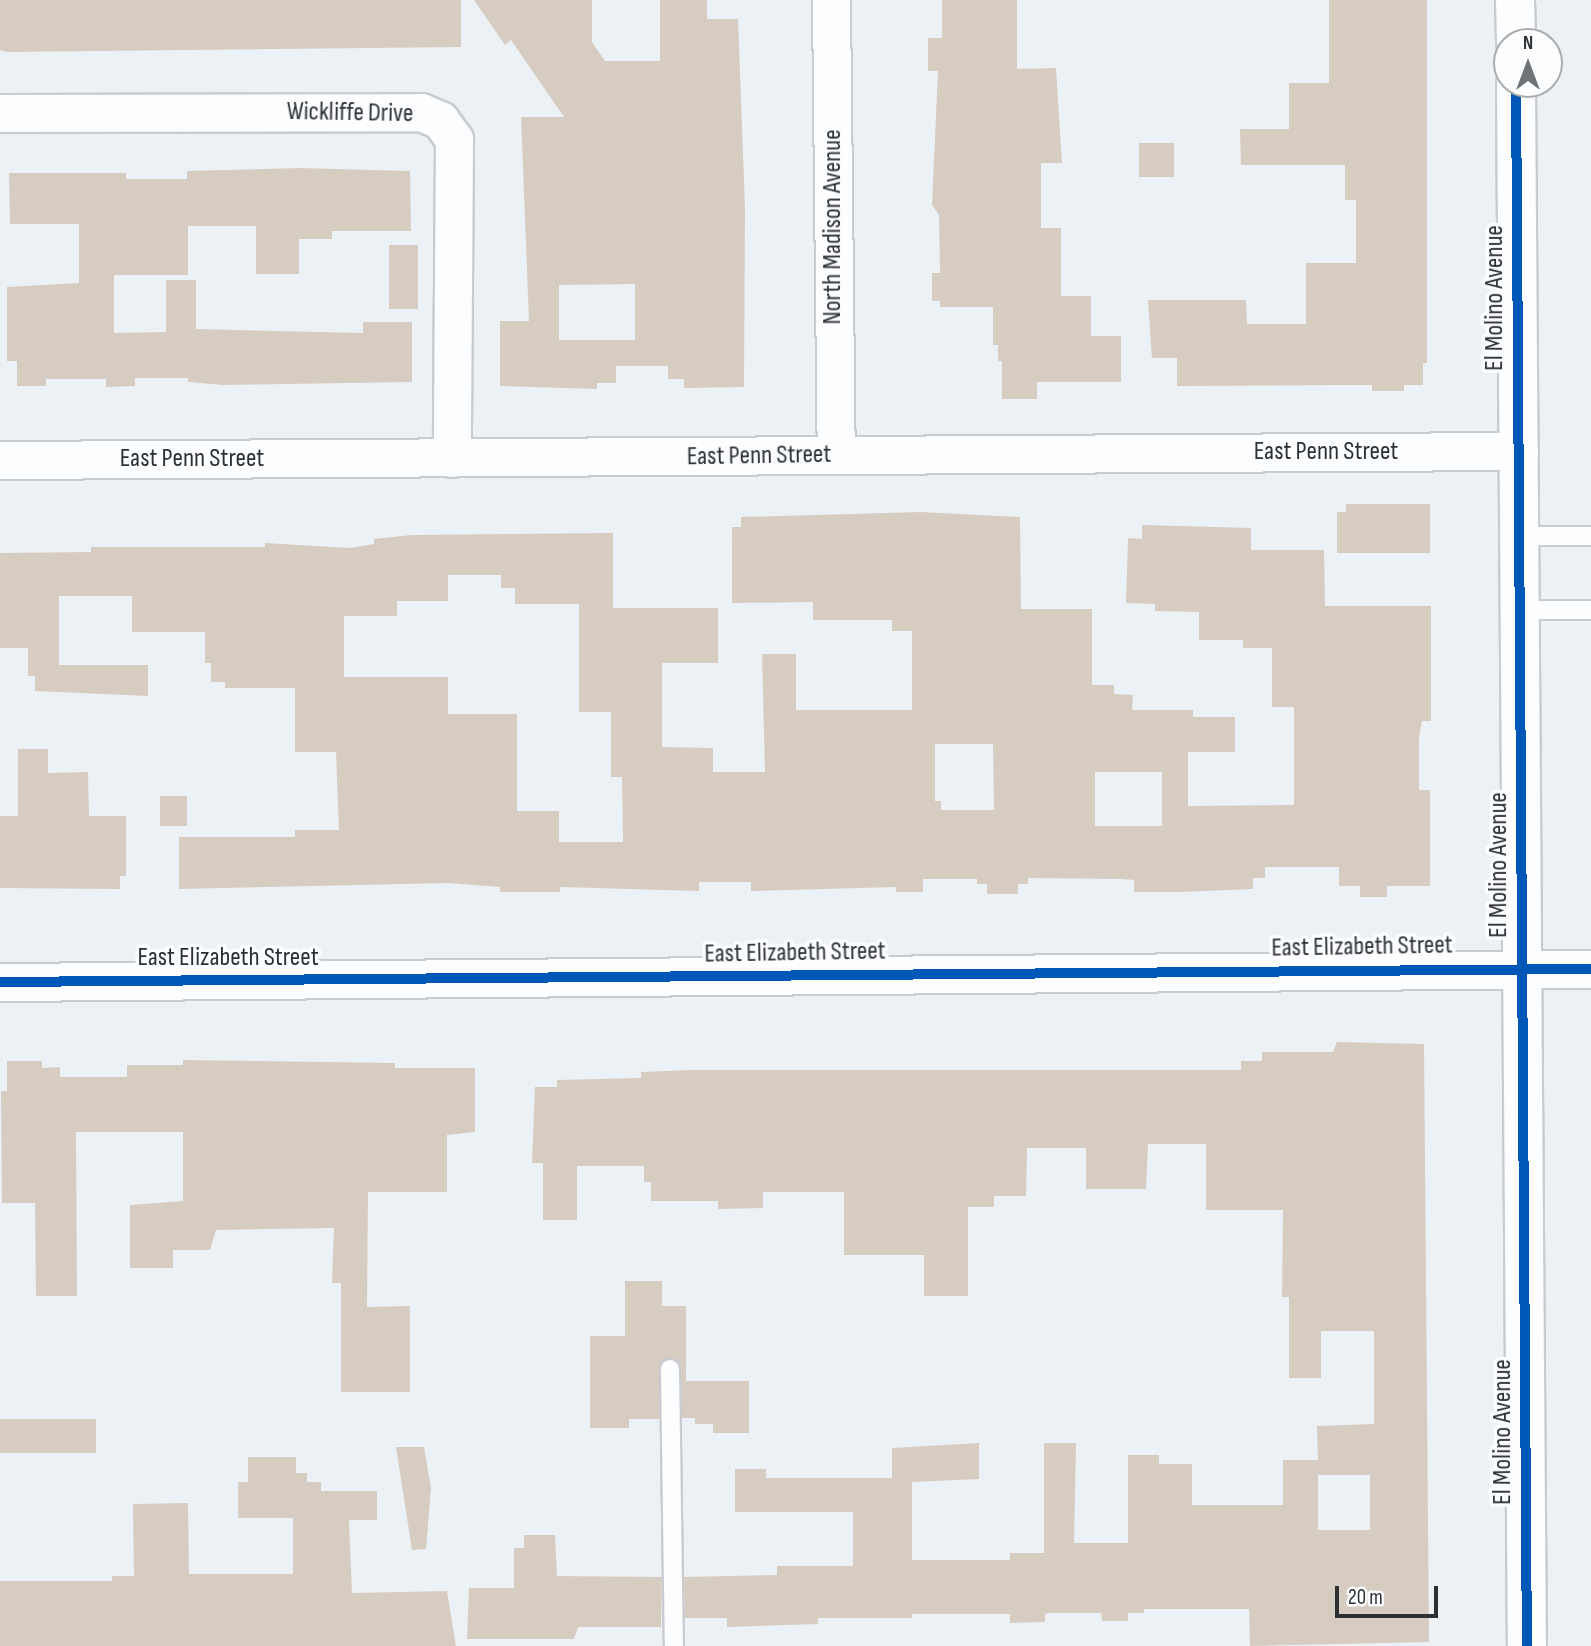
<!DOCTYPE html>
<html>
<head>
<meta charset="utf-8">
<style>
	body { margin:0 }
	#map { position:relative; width:1591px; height:1646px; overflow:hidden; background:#ecf1f6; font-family:"Sofia Sans Condensed",sans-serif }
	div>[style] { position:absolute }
	.building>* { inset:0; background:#d7ccc1 }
	.roads { filter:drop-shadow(2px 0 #c8ccd0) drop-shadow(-2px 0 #c8ccd0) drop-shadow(0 2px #c8ccd0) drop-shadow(0 -2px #c8ccd0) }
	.lane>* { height:18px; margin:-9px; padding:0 9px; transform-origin:9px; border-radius:9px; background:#fcfdfe }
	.street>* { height:37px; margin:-18.5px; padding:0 18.5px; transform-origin:18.5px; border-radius:18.5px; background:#fcfdfe }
	.secondary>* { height:38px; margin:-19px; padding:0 19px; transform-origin:19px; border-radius:19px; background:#fcfdfe }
	.cycleway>* { height:10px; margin:-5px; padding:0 5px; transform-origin:5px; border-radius:5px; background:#0057b8 }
	span { translate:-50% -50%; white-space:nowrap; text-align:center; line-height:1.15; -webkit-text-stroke:7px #fcfdff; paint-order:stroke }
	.street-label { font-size:26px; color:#2d3033 }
	.north { position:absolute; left:1493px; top:28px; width:70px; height:70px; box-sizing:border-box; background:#fcfdff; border:2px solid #a9abad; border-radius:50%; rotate:0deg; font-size:19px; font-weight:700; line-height:28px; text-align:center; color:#2d3033 }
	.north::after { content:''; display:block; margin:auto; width:24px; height:32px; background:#707477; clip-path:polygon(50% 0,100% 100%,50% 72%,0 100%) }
	.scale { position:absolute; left:1335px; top:1586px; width:103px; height:32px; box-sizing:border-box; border:4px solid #2d3033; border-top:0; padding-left:9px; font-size:21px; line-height:24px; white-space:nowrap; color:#2d3033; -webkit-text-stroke:5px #fcfdff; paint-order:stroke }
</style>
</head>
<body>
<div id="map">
	<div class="building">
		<div style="clip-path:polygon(0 0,461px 0,461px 47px,7px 52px,0 50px)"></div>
		<div style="clip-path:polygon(evenodd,474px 0,592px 0,592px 42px,605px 61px,660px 61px,660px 0,707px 0,707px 19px,738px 19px,745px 208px,744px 387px,684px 388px,684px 379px,668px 379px,668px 366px,616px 366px,616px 383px,597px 383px,597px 389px,500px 386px,500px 321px,529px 321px,521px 117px,564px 117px,511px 40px,505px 45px,474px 0,635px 284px,635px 340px,559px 340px,559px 285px,635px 284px)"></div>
		<div style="clip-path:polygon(942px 0,1017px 0,1017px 69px,1056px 68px,1062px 163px,1041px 163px,1041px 228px,1061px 228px,1061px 296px,1091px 296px,1091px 336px,1121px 336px,1121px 382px,1037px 382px,1037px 399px,1002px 399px,1002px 361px,998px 361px,998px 345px,993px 345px,993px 307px,940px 307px,940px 301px,932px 301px,932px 273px,940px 273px,939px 215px,932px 205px,938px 71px,928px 71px,928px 38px,942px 38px)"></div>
		<div style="clip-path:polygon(1329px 0,1427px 0,1427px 363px,1423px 363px,1423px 385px,1404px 385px,1404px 391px,1372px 391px,1372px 385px,1346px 385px,1177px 386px,1177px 358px,1152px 358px,1148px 300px,1246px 300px,1247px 324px,1306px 324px,1306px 263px,1356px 263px,1356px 200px,1345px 200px,1345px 165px,1241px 165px,1240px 129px,1289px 129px,1289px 83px,1329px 83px)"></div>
		<div style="clip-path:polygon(1139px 143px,1174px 143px,1174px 177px,1139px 177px)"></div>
		<div style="clip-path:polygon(299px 168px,410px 171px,411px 231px,332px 231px,332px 239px,299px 239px,299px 274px,256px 274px,256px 226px,188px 226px,188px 275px,114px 275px,114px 333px,166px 332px,166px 280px,196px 280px,196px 329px,363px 333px,363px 322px,412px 322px,412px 382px,223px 385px,188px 382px,188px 378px,135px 378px,135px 386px,106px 387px,106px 379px,46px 379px,46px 386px,17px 386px,17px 361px,7px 361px,7px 287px,79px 283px,79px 224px,10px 224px,9px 173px,126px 173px,126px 179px,187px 179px,187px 171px)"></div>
		<div style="clip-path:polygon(389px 245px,418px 245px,418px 309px,389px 309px)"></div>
		<div style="clip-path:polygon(1346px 504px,1430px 504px,1430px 553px,1337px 553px,1337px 512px,1346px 512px)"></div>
		<div style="clip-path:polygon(evenodd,921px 512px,1020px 517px,1021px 609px,1092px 609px,1092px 685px,1114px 685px,1114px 694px,1133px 695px,1132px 710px,1193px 710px,1193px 717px,1235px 717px,1235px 752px,1188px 752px,1188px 806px,1294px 805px,1294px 707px,1272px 707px,1272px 648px,1243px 648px,1243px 640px,1199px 640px,1199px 612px,1155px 611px,1155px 604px,1126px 603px,1128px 538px,1142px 539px,1142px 525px,1251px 528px,1251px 550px,1324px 550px,1325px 606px,1431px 606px,1431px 721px,1422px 721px,1419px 738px,1419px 790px,1430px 790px,1430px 886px,1387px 886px,1387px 897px,1360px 897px,1360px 886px,1339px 886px,1339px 867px,1265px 867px,1265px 878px,1253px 878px,1253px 889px,1179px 892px,1134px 892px,1134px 880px,1122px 879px,1028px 878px,1028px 884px,1018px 884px,1018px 894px,987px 894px,987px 884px,977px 884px,977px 879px,923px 879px,923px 892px,896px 892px,896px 887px,751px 891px,751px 882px,699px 882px,699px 891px,560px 887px,560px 892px,500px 892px,500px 887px,449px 883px,179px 889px,179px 837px,295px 837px,295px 830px,339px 830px,336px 752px,295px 752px,295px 688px,225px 688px,225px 682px,211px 682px,211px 663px,205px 663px,205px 632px,132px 632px,132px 596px,59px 596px,59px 665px,148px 665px,148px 696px,35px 691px,35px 676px,28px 676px,28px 648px,0 648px,0 553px,91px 552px,91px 547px,265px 547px,265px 543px,350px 548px,374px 544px,374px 539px,412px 535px,613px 533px,613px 608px,718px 608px,718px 663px,662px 663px,662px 747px,713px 748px,713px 772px,765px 772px,762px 654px,796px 654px,796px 710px,912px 710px,912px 631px,892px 631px,892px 620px,813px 620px,813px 602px,732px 603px,732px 527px,741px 527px,741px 517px,921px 512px,448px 575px,501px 575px,501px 588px,515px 588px,515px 604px,579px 604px,579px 712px,611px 712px,611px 777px,622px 777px,623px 842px,559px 842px,559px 811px,517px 811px,517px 714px,448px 714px,448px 677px,344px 677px,344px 616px,397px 616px,397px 601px,448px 601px,448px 575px,921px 512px,935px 744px,993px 744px,994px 810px,941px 810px,941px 801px,935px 801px,935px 744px,921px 512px,1095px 772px,1162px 772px,1162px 826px,1095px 826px,1095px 772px)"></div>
		<div style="clip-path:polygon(18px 749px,48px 749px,48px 773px,88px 772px,89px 816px,126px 816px,126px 876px,120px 876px,120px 889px,0 888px,0 816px,18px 816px)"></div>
		<div style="clip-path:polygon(160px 796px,187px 796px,187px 826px,160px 826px)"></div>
		<div style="clip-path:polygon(evenodd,1337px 1042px,1424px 1044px,1429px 1642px,1250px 1646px,1249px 1609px,1144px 1609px,1144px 1613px,1128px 1613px,1128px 1621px,1102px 1621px,1101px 1613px,1050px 1613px,1045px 1614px,1045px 1622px,1010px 1623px,1010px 1614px,912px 1614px,912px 1618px,818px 1618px,818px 1624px,727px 1627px,727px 1618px,685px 1618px,684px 1577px,777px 1575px,777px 1566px,853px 1566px,853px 1512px,735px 1512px,735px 1469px,766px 1469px,766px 1478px,892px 1478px,892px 1448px,979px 1443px,979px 1479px,912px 1482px,912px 1560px,1010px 1560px,1010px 1553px,1044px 1553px,1044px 1443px,1076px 1443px,1074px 1543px,1128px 1543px,1128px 1455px,1159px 1455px,1159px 1464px,1192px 1464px,1192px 1505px,1283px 1505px,1283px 1460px,1318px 1460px,1317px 1426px,1374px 1424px,1374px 1331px,1321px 1331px,1321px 1378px,1289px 1378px,1289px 1297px,1282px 1297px,1283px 1210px,1206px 1210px,1206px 1144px,1148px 1144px,1146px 1189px,1086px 1189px,1086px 1148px,1027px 1148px,1026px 1196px,994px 1196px,994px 1207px,968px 1207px,968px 1296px,924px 1296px,924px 1255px,844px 1255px,844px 1192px,763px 1192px,763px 1208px,718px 1209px,718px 1201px,651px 1201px,651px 1182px,644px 1182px,644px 1166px,577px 1166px,577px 1220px,543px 1220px,543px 1163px,532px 1163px,535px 1087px,557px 1087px,557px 1080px,641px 1078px,641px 1072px,693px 1070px,1241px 1070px,1241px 1061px,1262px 1061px,1262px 1052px,1333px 1052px,1337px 1042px,1318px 1475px,1370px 1475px,1370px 1530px,1318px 1530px,1318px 1475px)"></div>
		<div style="clip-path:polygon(183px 1060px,395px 1063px,395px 1068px,475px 1068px,475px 1132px,447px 1135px,447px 1192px,368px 1192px,367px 1307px,410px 1306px,410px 1392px,341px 1392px,341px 1283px,332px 1283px,334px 1228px,216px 1230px,210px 1250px,173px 1250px,173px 1268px,130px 1268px,130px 1205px,183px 1201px,183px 1132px,76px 1132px,77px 1296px,36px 1296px,35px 1203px,2px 1203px,1px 1091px,7px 1091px,7px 1061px,42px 1061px,42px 1068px,60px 1067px,60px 1077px,127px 1077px,127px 1065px,183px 1065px)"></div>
		<div style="clip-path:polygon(625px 1281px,662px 1281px,662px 1306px,686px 1306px,686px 1381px,749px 1381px,749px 1433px,713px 1433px,713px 1424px,695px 1424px,695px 1418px,682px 1418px,681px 1368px,671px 1358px,659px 1368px,659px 1419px,629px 1419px,629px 1428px,590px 1428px,590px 1336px,625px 1336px)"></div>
		<div style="clip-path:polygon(0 1419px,96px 1419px,96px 1453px,0 1453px)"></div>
		<div style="clip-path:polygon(396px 1447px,424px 1447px,431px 1488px,426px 1549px,412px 1550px)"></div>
		<div style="clip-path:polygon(248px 1457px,296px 1457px,296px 1473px,307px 1473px,307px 1482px,321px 1482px,321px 1491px,377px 1491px,377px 1520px,349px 1520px,352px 1593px,447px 1591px,456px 1646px,0 1646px,0 1581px,112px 1581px,112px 1576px,134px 1576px,133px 1504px,188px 1503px,189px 1574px,293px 1574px,293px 1518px,238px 1518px,238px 1482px,248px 1482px)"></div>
		<div style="clip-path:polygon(524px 1535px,555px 1535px,557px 1576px,662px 1577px,661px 1627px,578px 1627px,574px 1639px,467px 1639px,469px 1588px,514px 1588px,514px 1548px,524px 1548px)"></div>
	</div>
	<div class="roads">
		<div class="lane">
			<div style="left:1520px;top:536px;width:71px"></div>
			<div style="left:1520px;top:610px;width:71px"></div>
			<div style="left:670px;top:1369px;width:277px;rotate:89.2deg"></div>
		</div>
		<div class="street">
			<div style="left:831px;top:0;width:455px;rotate:89.4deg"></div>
			<div style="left:0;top:113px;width:421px;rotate:-0.1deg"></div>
			<div style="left:421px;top:112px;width:21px;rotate:23deg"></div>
			<div style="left:440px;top:120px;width:24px;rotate:54deg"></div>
			<div style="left:454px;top:139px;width:319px;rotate:90.4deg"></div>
			<div style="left:0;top:460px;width:1519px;rotate:-0.34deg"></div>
			<div style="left:0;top:982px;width:1591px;rotate:-0.47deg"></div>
		</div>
		<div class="secondary">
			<div style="left:1515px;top:0;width:42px;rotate:88.6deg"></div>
			<div style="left:1516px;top:84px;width:1562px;rotate:89.6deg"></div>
		</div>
	</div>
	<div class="cycleway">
		<div style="left:1516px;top:84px;width:1562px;rotate:89.6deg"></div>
		<div style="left:0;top:982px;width:1591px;rotate:-0.47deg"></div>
	</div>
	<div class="street-label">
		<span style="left:350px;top:113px;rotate:1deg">Wickliffe Drive</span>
		<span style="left:833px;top:227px;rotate:-90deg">North Madison Avenue</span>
		<span style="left:1495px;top:298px;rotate:-90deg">El Molino Avenue</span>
		<span style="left:1326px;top:452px">East Penn Street</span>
		<span style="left:759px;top:456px;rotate:-1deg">East Penn Street</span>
		<span style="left:192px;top:459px">East Penn Street</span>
		<span style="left:1499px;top:865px;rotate:-90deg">El Molino Avenue</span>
		<span style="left:1362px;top:947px;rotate:-1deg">East Elizabeth Street</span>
		<span style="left:795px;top:953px;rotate:-1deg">East Elizabeth Street</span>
		<span style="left:228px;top:958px">East Elizabeth Street</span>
		<span style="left:1503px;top:1432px;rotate:-90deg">El Molino Avenue</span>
	</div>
	<div class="north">N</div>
	<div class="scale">20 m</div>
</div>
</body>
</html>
